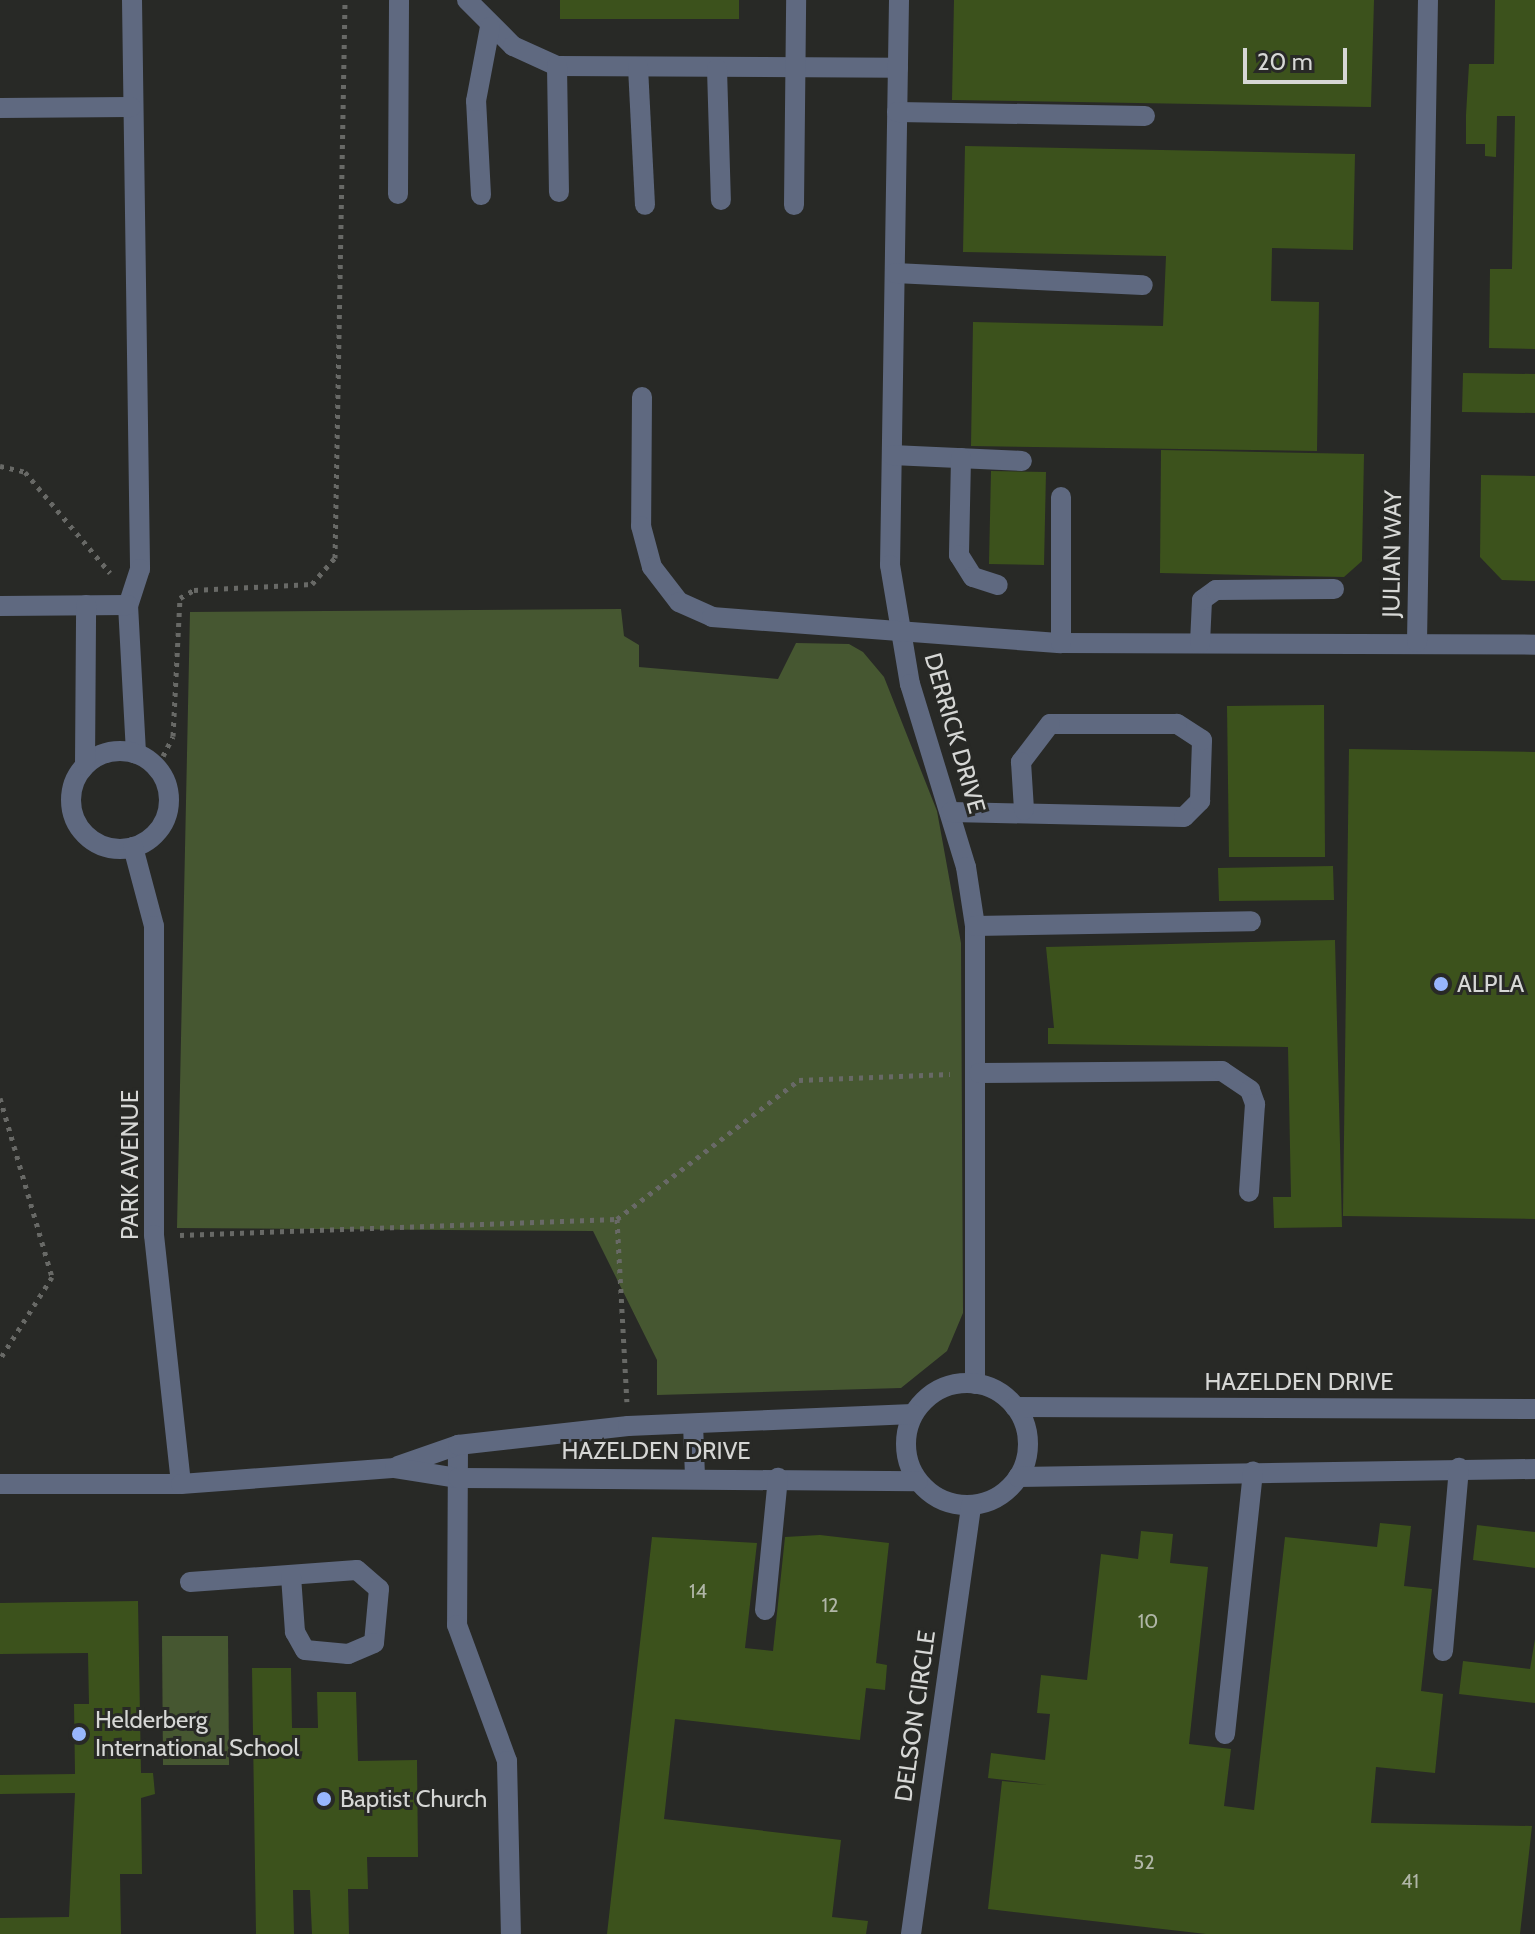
<!DOCTYPE html>
<html>
<head>
<meta charset="utf-8">
<style>
	body { margin:0 }
	#map { position:relative; width:1535px; height:1934px; overflow:hidden; background:#282926; font-family:Cabin,sans-serif }
	div>[style] { position:absolute }
	.green>* { inset:0; background:#465731 }
	.building>* { inset:0; background:#3c521c }
	.path>* { height:5px; margin-top:-2.5px; transform-origin:0; background:repeating-linear-gradient(90deg,#686966 0 4px,transparent 0 10px) }
	.minor>* { height:20px; margin:-10px; padding:0 10px; transform-origin:10px; border-radius:10px; background:#5f6980 }
	.minor>.ring { margin:-10px; padding:0; box-sizing:content-box; background:none; border:20px solid #5f6980; border-radius:50% }
	.dots>* { width:22px; height:22px; translate:-50% -50%; box-sizing:border-box; border:4px solid #282926; border-radius:50% }
	span { translate:-50% -50%; white-space:nowrap; text-align:center; line-height:1.15; -webkit-text-stroke:6px #282926; paint-order:stroke }
	.number-label { font-size:20px; color:#b0b6a7 }
	.number-label span { -webkit-text-stroke-width:0 }
	.street-label { font-size:24px; color:#d6d7d5 }
	.poi-label { font-size:24px; color:#d6d7d5 }
	.left { translate:0 -50%; text-align:left }
	.scale { position:absolute; left:1243px; top:48px; width:104px; height:36px; box-sizing:border-box; border:4px solid #d6d7d5; border-top:0; padding-left:10px; font-size:24px; line-height:28px; white-space:nowrap; color:#d6d7d5; -webkit-text-stroke:6px #282926; paint-order:stroke }
</style>
</head>
<body>
<div id="map">
	<div class="green">
		<div style="clip-path:polygon(621px 609px,624px 636px,639px 645px,639px 667px,778px 679px,796px 643px,849px 644px,863px 652px,884px 677px,937px 811px,961px 943px,963px 1313px,947px 1351px,901px 1388px,657px 1395px,657px 1360px,593px 1231px,177px 1228px,190px 612px)"></div>
		<div style="clip-path:polygon(162px 1636px,228px 1636px,229px 1765px,163px 1765px)"></div>
	</div>
	<div class="building">
		<div style="clip-path:polygon(560px 0,739px 0,739px 19px,560px 19px)"></div>
		<div style="clip-path:polygon(954px 0,1374px 0,1371px 107px,952px 100px)"></div>
		<div style="clip-path:polygon(1495px 0,1535px 0,1535px 349px,1489px 348px,1490px 269px,1512px 269px,1515px 116px,1497px 116px,1496px 157px,1485px 156px,1485px 144px,1466px 144px,1466px 115px,1469px 64px,1494px 64px)"></div>
		<div style="clip-path:polygon(965px 146px,1355px 154px,1353px 250px,1272px 248px,1271px 301px,1319px 302px,1317px 451px,971px 446px,973px 322px,1163px 326px,1166px 256px,963px 252px)"></div>
		<div style="clip-path:polygon(1463px 373px,1535px 374px,1535px 413px,1462px 412px)"></div>
		<div style="clip-path:polygon(1161px 450px,1364px 454px,1362px 561px,1344px 577px,1160px 573px)"></div>
		<div style="clip-path:polygon(991px 471px,1046px 472px,1044px 565px,989px 564px)"></div>
		<div style="clip-path:polygon(1481px 475px,1535px 476px,1535px 581px,1502px 580px,1480px 557px)"></div>
		<div style="clip-path:polygon(1324px 705px,1325px 857px,1229px 857px,1227px 706px)"></div>
		<div style="clip-path:polygon(1349px 749px,1535px 752px,1535px 1219px,1343px 1216px)"></div>
		<div style="clip-path:polygon(1333px 866px,1334px 900px,1219px 901px,1218px 868px)"></div>
		<div style="clip-path:polygon(1335px 940px,1342px 1227px,1274px 1228px,1273px 1197px,1291px 1197px,1288px 1047px,1048px 1044px,1048px 1028px,1054px 1028px,1046px 947px)"></div>
		<div style="clip-path:polygon(1380px 1523px,1411px 1526px,1404px 1586px,1432px 1589px,1421px 1691px,1443px 1694px,1435px 1773px,1376px 1767px,1371px 1823px,1532px 1826px,1520px 1934px,1206px 1934px,988px 1909px,1002px 1781px,1047px 1785px,988px 1778px,991px 1753px,1045px 1760px,1050px 1714px,1037px 1713px,1041px 1675px,1087px 1680px,1101px 1554px,1138px 1559px,1141px 1531px,1173px 1534px,1170px 1563px,1208px 1567px,1189px 1744px,1231px 1749px,1224px 1806px,1254px 1810px,1285px 1537px,1377px 1547px)"></div>
		<div style="clip-path:polygon(1477px 1525px,1535px 1532px,1535px 1568px,1473px 1560px)"></div>
		<div style="clip-path:polygon(820px 1535px,889px 1543px,876px 1663px,887px 1665px,885px 1690px,866px 1688px,860px 1740px,675px 1719px,664px 1819px,841px 1840px,832px 1917px,868px 1921px,866px 1934px,607px 1934px,652px 1537px,757px 1543px,745px 1648px,773px 1651px,785px 1537px)"></div>
		<div style="clip-path:polygon(138px 1601px,141px 1773px,153px 1773px,155px 1794px,141px 1798px,142px 1874px,120px 1874px,121px 1934px,0 1934px,0 1918px,69px 1917px,75px 1793px,0 1794px,0 1775px,75px 1774px,74px 1704px,89px 1704px,88px 1653px,0 1654px,0 1603px)"></div>
		<div style="clip-path:polygon(1535px 1639px,1535px 1703px,1459px 1694px,1463px 1661px,1530px 1669px)"></div>
		<div style="clip-path:polygon(252px 1668px,291px 1668px,292px 1728px,318px 1728px,317px 1692px,356px 1692px,358px 1761px,417px 1760px,418px 1857px,367px 1857px,368px 1889px,348px 1889px,349px 1934px,312px 1934px,310px 1890px,293px 1890px,294px 1934px,256px 1934px)"></div>
	</div>
	<div class="path">
		<div style="left:0;top:466px;width:26px;rotate:13deg"></div>
		<div style="left:25px;top:472px;width:132px;rotate:49.9deg"></div>
		<div style="left:163px;top:756px;width:22px;rotate:-63deg"></div>
		<div style="left:173px;top:736px;width:138px;rotate:-87.1deg"></div>
		<div style="left:180px;top:598px;width:16px;rotate:-30deg"></div>
		<div style="left:194px;top:590px;width:118px;rotate:-2.9deg"></div>
		<div style="left:312px;top:584px;width:35px;rotate:-49deg"></div>
		<div style="left:335px;top:558px;width:558px;rotate:-88.97deg"></div>
		<div style="left:0;top:1098px;width:186px;rotate:73.8deg"></div>
		<div style="left:52px;top:1277px;width:97px;rotate:122.4deg"></div>
		<div style="left:617px;top:1219px;width:183px;rotate:86.9deg"></div>
		<div style="left:180px;top:1235px;width:437px;rotate:-2.1deg"></div>
		<div style="left:617px;top:1219px;width:229px;rotate:-37.4deg"></div>
		<div style="left:799px;top:1080px;width:151px;rotate:-2.3deg"></div>
	</div>
	<div class="minor">
		<div style="left:132px;top:0;width:569px;rotate:89.19deg"></div>
		<div style="left:140px;top:569px;width:38px;rotate:108deg"></div>
		<div style="left:128px;top:605px;width:149px;rotate:86.9deg"></div>
		<div style="left:467px;top:0;width:65px;rotate:45deg"></div>
		<div style="left:513px;top:46px;width:48px;rotate:24.4deg"></div>
		<div style="left:557px;top:66px;width:341px;rotate:0.3deg"></div>
		<div style="left:899px;top:0;width:565px;rotate:90.91deg"></div>
		<div style="left:890px;top:565px;width:121px;rotate:80.5deg"></div>
		<div style="left:910px;top:684px;width:191px;rotate:73deg"></div>
		<div style="left:966px;top:867px;width:60px;rotate:81.3deg"></div>
		<div style="left:975px;top:926px;width:458px;rotate:90deg"></div>
		<div style="left:557px;top:66px;width:126px;rotate:89.1deg"></div>
		<div style="left:638px;top:67px;width:138px;rotate:87.1deg"></div>
		<div style="left:717px;top:69px;width:131px;rotate:88.3deg"></div>
		<div style="left:0;top:108px;width:131px;rotate:-0.4deg"></div>
		<div style="left:897px;top:112px;width:248px;rotate:0.9deg"></div>
		<div style="left:398px;top:194px;width:194px;rotate:-89.7deg"></div>
		<div style="left:481px;top:195px;width:94px;rotate:-93deg"></div>
		<div style="left:476px;top:101px;width:75px;rotate:-79.3deg"></div>
		<div style="left:794px;top:205px;width:205px;rotate:-89.4deg"></div>
		<div style="left:895px;top:273px;width:248px;rotate:2.8deg"></div>
		<div style="left:642px;top:397px;width:129px;rotate:90.4deg"></div>
		<div style="left:641px;top:526px;width:42px;rotate:75deg"></div>
		<div style="left:652px;top:567px;width:44px;rotate:52.4deg"></div>
		<div style="left:679px;top:602px;width:36px;rotate:24deg"></div>
		<div style="left:712px;top:617px;width:350px;rotate:4.3deg"></div>
		<div style="left:1061px;top:643px;width:474px;rotate:0.2deg"></div>
		<div style="left:892px;top:455px;width:130px;rotate:2.6deg"></div>
		<div style="left:961px;top:458px;width:97px;rotate:91.2deg"></div>
		<div style="left:959px;top:555px;width:26px;rotate:58deg"></div>
		<div style="left:973px;top:577px;width:26px;rotate:18deg"></div>
		<div style="left:1061px;top:497px;width:146px;rotate:90deg"></div>
		<div style="left:0;top:606px;width:128px;rotate:-0.4deg"></div>
		<div style="left:1417px;top:642px;width:642px;rotate:-89.02deg"></div>
		<div style="left:1200px;top:643px;width:43px;rotate:-87.3deg"></div>
		<div style="left:1202px;top:600px;width:17px;rotate:-36deg"></div>
		<div style="left:1216px;top:590px;width:118px;rotate:-0.5deg"></div>
		<div class="ring" style="left:71px;top:751px;width:78px;height:78px"></div>
		<div style="left:85px;top:765px;width:160px;rotate:-89.6deg"></div>
		<div style="left:951px;top:812px;width:233px;rotate:1.2deg"></div>
		<div style="left:1184px;top:817px;width:23px;rotate:-45deg"></div>
		<div style="left:1200px;top:801px;width:61px;rotate:-88.1deg"></div>
		<div style="left:1202px;top:740px;width:30px;rotate:-147deg"></div>
		<div style="left:1177px;top:724px;width:127px;rotate:180deg"></div>
		<div style="left:1050px;top:724px;width:48px;rotate:127.3deg"></div>
		<div style="left:1021px;top:762px;width:48px;rotate:86.4deg"></div>
		<div style="left:133px;top:847px;width:82px;rotate:75.1deg"></div>
		<div style="left:154px;top:926px;width:309px;rotate:90deg"></div>
		<div style="left:154px;top:1235px;width:250px;rotate:83.8deg"></div>
		<div style="left:975px;top:926px;width:276px;rotate:-1deg"></div>
		<div style="left:979px;top:1073px;width:243px;rotate:-0.5deg"></div>
		<div style="left:1222px;top:1071px;width:34px;rotate:34deg"></div>
		<div style="left:1250px;top:1090px;width:15px;rotate:70deg"></div>
		<div style="left:1255px;top:1104px;width:88px;rotate:93.9deg"></div>
		<div class="ring" style="left:906px;top:1383px;width:102px;height:102px"></div>
		<div style="left:1015px;top:1407px;width:520px;rotate:0.22deg"></div>
		<div style="left:693px;top:1424px;width:52px;rotate:87.8deg"></div>
		<div style="left:458px;top:1445px;width:180px;rotate:90.3deg"></div>
		<div style="left:457px;top:1625px;width:145px;rotate:69.8deg"></div>
		<div style="left:507px;top:1761px;width:173px;rotate:88.7deg"></div>
		<div style="left:398px;top:1466px;width:64px;rotate:-19.3deg"></div>
		<div style="left:458px;top:1445px;width:171px;rotate:-6.4deg"></div>
		<div style="left:628px;top:1426px;width:285px;rotate:-2.4deg"></div>
		<div style="left:1018px;top:1477px;width:517px;rotate:-0.89deg"></div>
		<div style="left:0;top:1484px;width:181px"></div>
		<div style="left:181px;top:1484px;width:215px;rotate:-4.3deg"></div>
		<div style="left:395px;top:1468px;width:64px;rotate:9deg"></div>
		<div style="left:458px;top:1478px;width:460px;rotate:0.4deg"></div>
		<div style="left:190px;top:1582px;width:167px;rotate:-4.1deg"></div>
		<div style="left:357px;top:1570px;width:29px;rotate:41deg"></div>
		<div style="left:379px;top:1589px;width:54px;rotate:95.3deg"></div>
		<div style="left:374px;top:1643px;width:28px;rotate:157deg"></div>
		<div style="left:348px;top:1654px;width:43px;rotate:-174.7deg"></div>
		<div style="left:305px;top:1650px;width:21px;rotate:-119deg"></div>
		<div style="left:295px;top:1632px;width:56px;rotate:-94.1deg"></div>
		<div style="left:765px;top:1610px;width:133px;rotate:-84.4deg"></div>
		<div style="left:1443px;top:1651px;width:184px;rotate:-85deg"></div>
		<div style="left:1225px;top:1734px;width:264px;rotate:-83.9deg"></div>
		<div style="left:911px;top:1934px;width:433px;rotate:-82deg"></div>
	</div>
	<div class="dots">
		<div style="left:1441px;top:984px;background:#98b6fd"></div>
		<div style="left:79px;top:1734px;background:#98b6fd"></div>
		<div style="left:324px;top:1799px;background:#98b6fd"></div>
	</div>
	<div class="number-label">
		<span style="left:698px;top:1591px">14</span>
		<span style="left:830px;top:1605px">12</span>
		<span style="left:1148px;top:1621px">10</span>
		<span style="left:1144px;top:1862px">52</span>
		<span style="left:1410px;top:1881px">41</span>
	</div>
	<div class="street-label">
		<span style="left:1392px;top:554px;rotate:-89deg">JULIAN WAY</span>
		<span style="left:955px;top:733px;rotate:74deg">DERRICK DRIVE</span>
		<span style="left:130px;top:1165px;rotate:-90deg">PARK AVENUE</span>
		<span style="left:1299px;top:1382px">HAZELDEN DRIVE</span>
		<span style="left:656px;top:1451px">HAZELDEN DRIVE</span>
		<span style="left:915px;top:1716px;rotate:-82deg">DELSON CIRCLE</span>
	</div>
	<div class="poi-label">
		<span class="left" style="left:1457px;top:984px">ALPLA</span>
		<span class="left" style="left:95px;top:1734px">Helderberg<br>International School</span>
		<span class="left" style="left:340px;top:1799px">Baptist Church</span>
	</div>
	<div class="scale">20 m</div>
</div>
</body>
</html>
